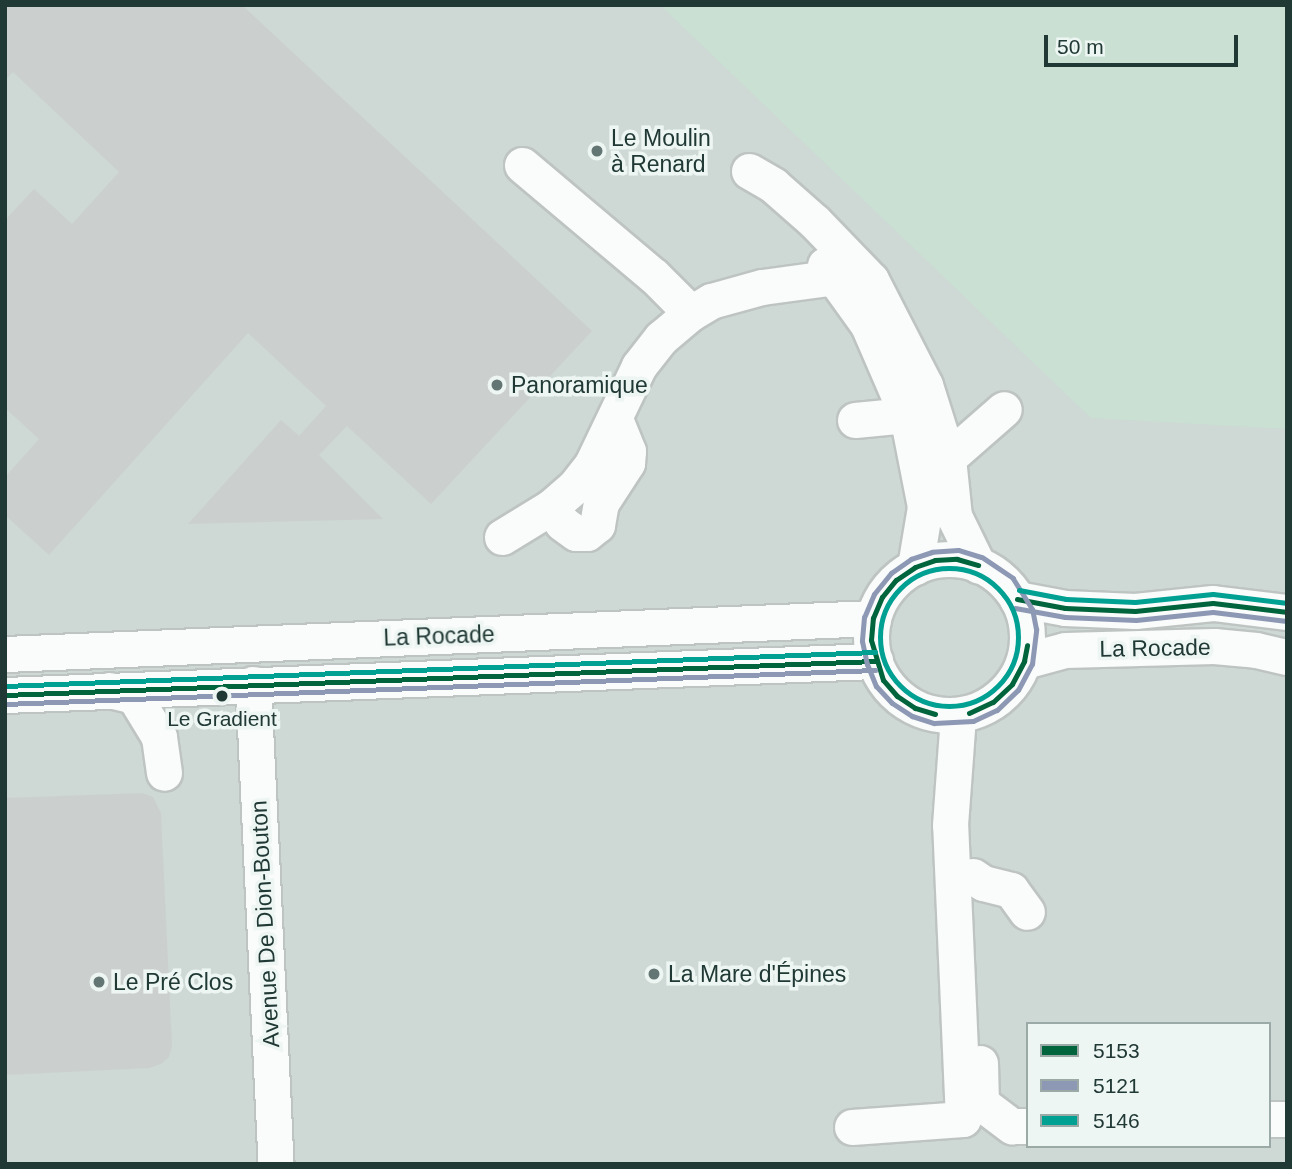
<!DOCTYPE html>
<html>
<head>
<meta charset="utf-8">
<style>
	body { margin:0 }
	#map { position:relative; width:1292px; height:1169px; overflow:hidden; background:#e1e7e5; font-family:Helvetica,sans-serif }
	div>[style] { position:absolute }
	.built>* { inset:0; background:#ced8d5 }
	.green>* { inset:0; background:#c9e0d3 }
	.building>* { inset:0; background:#cbd0cf }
	.roads { filter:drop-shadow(2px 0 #bec4c2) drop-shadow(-2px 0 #bec4c2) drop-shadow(0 2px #bec4c2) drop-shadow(0 -2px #bec4c2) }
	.minor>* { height:35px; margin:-17.5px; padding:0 17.5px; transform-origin:17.5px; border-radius:17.5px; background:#fafbfb }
	.minor>.ring { margin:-17.5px; padding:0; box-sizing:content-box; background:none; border:35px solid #fafbfb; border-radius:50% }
	.bus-1>* { height:5px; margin:-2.5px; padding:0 2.5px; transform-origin:2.5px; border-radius:2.5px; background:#00643c }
	.bus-2>* { height:5px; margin:-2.5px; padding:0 2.5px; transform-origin:2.5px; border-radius:2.5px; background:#8d99b4 }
	.bus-3>* { height:5px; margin:-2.5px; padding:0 2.5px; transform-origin:2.5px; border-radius:2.5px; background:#00a092 }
	.bus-3>.ring { margin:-2.5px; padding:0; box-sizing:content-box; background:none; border:5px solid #00a092; border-radius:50% }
	.dots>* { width:19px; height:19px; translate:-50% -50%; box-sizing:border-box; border:4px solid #eef6f3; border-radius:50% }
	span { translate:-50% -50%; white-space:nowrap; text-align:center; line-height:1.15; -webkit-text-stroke:7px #eef6f3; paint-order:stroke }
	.bus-label { font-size:21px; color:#203935 }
	.poi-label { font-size:23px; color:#203935 }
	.left { translate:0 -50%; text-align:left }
	.street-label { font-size:23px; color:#203935 }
	.frame { position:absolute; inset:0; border:7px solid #203935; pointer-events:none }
	.legend { position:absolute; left:1026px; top:1022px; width:245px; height:126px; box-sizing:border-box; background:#eef6f3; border:2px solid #9caaa7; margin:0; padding:9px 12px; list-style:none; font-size:21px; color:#203935 }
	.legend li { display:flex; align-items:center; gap:14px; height:35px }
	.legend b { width:35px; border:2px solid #9caaa7 }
	.scale { position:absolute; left:1044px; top:35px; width:194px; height:32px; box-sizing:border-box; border:4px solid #203935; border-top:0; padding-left:9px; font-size:21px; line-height:24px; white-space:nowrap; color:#203935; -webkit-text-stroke:5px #eef6f3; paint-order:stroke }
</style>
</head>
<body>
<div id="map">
	<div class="built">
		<div style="clip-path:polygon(evenodd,5px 5px,1287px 5px,1287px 1164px,5px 1164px,5px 5px,1028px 1024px,1269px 1024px,1269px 1146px,1028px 1146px,1028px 1024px)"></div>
	</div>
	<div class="green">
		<div style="clip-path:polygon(660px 5px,1287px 5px,1287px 429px,1091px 418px)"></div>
	</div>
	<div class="building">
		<div style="clip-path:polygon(5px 5px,242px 5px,592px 331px,431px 504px,347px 426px,319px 455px,383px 519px,188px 524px,281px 420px,299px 436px,326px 406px,248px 333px,49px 555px,5px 515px,5px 477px,39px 439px,5px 408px,5px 220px,34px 189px,72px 224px,119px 172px,13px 72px,5px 80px)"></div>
		<div style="clip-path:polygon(142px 793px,153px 797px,161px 813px,172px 1046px,169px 1057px,161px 1064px,149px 1068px,5px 1075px,5px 798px)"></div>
	</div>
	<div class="roads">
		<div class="minor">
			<div style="left:522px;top:165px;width:172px;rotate:40.1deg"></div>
			<div style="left:654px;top:276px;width:52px;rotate:45deg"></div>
			<div style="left:749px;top:171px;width:28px;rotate:30deg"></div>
			<div style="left:773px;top:185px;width:55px;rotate:41.3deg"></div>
			<div style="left:814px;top:221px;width:82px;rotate:46deg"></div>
			<div style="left:871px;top:280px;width:118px;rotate:62.8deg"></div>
			<div style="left:925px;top:385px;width:77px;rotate:72.5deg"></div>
			<div style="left:948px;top:458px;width:58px;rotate:84.1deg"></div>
			<div style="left:954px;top:516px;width:55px;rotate:63.9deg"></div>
			<div style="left:825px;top:265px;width:74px;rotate:54.4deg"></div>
			<div style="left:868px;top:325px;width:98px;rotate:66.6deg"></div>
			<div style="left:907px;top:415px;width:94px;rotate:78.9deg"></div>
			<div style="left:925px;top:507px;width:61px;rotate:99.5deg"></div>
			<div style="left:855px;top:420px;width:52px;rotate:-5.5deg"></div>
			<div style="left:948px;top:458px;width:74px;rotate:-41.2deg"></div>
			<div style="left:551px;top:507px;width:19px;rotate:55deg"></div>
			<div style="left:562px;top:523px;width:17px;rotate:36deg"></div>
			<div style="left:576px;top:533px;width:11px"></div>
			<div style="left:587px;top:533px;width:13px;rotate:-39deg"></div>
			<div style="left:597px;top:525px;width:22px;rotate:-80deg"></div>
			<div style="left:601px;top:503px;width:48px;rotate:-57deg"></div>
			<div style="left:627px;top:463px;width:12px;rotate:-85deg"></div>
			<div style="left:628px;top:451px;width:35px;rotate:-112deg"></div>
			<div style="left:502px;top:537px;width:57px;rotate:-31.5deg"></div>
			<div style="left:551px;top:507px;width:32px;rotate:-41deg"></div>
			<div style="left:575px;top:486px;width:28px;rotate:-52deg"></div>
			<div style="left:592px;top:464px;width:109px;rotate:-64.4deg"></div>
			<div style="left:639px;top:366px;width:36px;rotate:-52deg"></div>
			<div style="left:661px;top:338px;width:39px;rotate:-40deg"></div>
			<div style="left:691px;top:313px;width:23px;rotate:-31deg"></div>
			<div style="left:711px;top:301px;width:53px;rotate:-15.4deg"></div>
			<div style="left:762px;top:287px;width:75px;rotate:-7.7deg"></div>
			<div style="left:836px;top:277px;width:35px;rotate:5deg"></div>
			<div class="ring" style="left:871px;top:559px;width:121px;height:121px"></div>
			<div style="left:1017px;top:599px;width:49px;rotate:10.6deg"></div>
			<div style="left:1065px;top:608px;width:70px;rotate:2.5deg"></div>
			<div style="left:1135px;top:611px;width:78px;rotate:-5.9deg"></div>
			<div style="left:1213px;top:603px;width:75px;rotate:6.9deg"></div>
			<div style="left:5px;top:654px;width:869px;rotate:-2.37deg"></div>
			<div style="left:1024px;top:661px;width:42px;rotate:-15deg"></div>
			<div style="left:1065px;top:650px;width:149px;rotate:-1.5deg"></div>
			<div style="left:1214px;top:646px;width:42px;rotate:5.4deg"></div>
			<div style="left:1256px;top:650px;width:32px;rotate:13deg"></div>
			<div style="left:253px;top:684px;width:481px;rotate:87.3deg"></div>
			<div style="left:109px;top:690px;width:26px;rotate:13deg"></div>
			<div style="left:134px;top:696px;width:48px;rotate:58.6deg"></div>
			<div style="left:159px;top:737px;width:36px;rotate:82deg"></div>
			<div style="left:5px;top:695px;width:871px;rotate:-2.24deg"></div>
			<div style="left:973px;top:876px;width:12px;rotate:35deg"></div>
			<div style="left:983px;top:883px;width:29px;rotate:14deg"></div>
			<div style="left:1011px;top:890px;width:27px;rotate:54deg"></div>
			<div style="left:980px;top:1063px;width:40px;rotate:88.6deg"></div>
			<div style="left:981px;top:1103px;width:39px;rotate:37deg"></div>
			<div style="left:1012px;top:1126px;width:16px"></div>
			<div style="left:1269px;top:1119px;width:18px"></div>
			<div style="left:852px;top:1127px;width:111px;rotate:-4.1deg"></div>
			<div style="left:963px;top:1119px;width:294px;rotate:-92.5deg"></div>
			<div style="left:950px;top:825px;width:110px;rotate:-85.8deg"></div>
		</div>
	</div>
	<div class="bus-1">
		<div style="left:1017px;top:599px;width:49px;rotate:10.6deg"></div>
		<div style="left:1065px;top:608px;width:70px;rotate:2.5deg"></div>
		<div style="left:1135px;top:611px;width:78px;rotate:-5.9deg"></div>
		<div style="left:1213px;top:603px;width:75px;rotate:6.9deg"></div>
		<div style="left:5px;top:695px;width:871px;rotate:-2.24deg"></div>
		<div style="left:969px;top:713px;width:26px;rotate:-25deg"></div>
		<div style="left:993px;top:702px;width:26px;rotate:-43deg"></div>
		<div style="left:1012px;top:684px;width:26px;rotate:-62deg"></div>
		<div style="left:1024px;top:661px;width:16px;rotate:-79deg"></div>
		<div style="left:935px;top:714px;width:21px;rotate:-163deg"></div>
		<div style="left:915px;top:708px;width:22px;rotate:-146deg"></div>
		<div style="left:897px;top:696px;width:21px;rotate:-131deg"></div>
		<div style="left:883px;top:680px;width:42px;rotate:-106.7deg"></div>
		<div style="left:871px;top:640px;width:22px;rotate:-85deg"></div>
		<div style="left:873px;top:618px;width:23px;rotate:-67deg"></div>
		<div style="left:882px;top:597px;width:22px;rotate:-51deg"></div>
		<div style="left:896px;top:580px;width:23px;rotate:-34deg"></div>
		<div style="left:915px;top:567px;width:21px;rotate:-19deg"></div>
		<div style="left:935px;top:560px;width:22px;rotate:-3deg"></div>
		<div style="left:957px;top:559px;width:22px;rotate:16deg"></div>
	</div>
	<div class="bus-2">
		<div style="left:981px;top:557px;width:24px;rotate:-163deg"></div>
		<div style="left:958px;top:550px;width:26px;rotate:176deg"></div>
		<div style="left:932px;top:552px;width:22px;rotate:162deg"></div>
		<div style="left:911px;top:559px;width:24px;rotate:145deg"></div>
		<div style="left:891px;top:573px;width:27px;rotate:129deg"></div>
		<div style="left:874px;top:594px;width:25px;rotate:113deg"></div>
		<div style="left:864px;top:617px;width:24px;rotate:95deg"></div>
		<div style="left:862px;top:641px;width:24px;rotate:78deg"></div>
		<div style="left:867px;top:664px;width:24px;rotate:68deg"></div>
		<div style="left:876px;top:686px;width:23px;rotate:47deg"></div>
		<div style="left:892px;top:703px;width:24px;rotate:33deg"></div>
		<div style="left:912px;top:716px;width:23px;rotate:18deg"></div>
		<div style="left:934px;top:723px;width:39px;rotate:-3deg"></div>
		<div style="left:973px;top:721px;width:26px;rotate:-25deg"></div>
		<div style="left:997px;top:710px;width:29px;rotate:-44deg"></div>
		<div style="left:1018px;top:690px;width:30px;rotate:-62deg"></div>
		<div style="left:1032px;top:664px;width:35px;rotate:-83deg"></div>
		<div style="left:1036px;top:629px;width:20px;rotate:-101deg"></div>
		<div style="left:1032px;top:609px;width:36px;rotate:-122deg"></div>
		<div style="left:1013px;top:578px;width:37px;rotate:-146deg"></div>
		<div style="left:1015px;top:608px;width:51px;rotate:10.2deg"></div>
		<div style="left:1065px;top:617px;width:71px;rotate:2.4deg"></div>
		<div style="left:1136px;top:620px;width:77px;rotate:-5.9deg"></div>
		<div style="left:1213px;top:612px;width:74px;rotate:7deg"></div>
		<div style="left:5px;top:704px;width:871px;rotate:-2.24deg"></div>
	</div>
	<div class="bus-3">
		<div class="ring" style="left:880px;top:568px;width:133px;height:133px"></div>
		<div style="left:1019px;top:590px;width:48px;rotate:10.8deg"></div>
		<div style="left:1066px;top:599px;width:69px;rotate:2.5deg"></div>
		<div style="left:1135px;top:602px;width:78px;rotate:-5.9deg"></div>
		<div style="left:1213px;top:594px;width:75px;rotate:6.9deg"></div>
		<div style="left:5px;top:686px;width:871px;rotate:-2.24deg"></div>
	</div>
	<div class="dots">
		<div style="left:597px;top:151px;background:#647673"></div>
		<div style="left:497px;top:385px;background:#647673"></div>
		<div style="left:222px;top:696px;background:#203935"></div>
		<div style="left:654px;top:974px;background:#647673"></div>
		<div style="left:99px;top:982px;background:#647673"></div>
	</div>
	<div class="bus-label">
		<span style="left:222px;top:719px">Le Gradient</span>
	</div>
	<div class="poi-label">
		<span class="left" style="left:611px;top:151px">Le Moulin<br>à Renard</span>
		<span class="left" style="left:511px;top:385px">Panoramique</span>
		<span class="left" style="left:668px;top:974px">La Mare d'Épines</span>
		<span class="left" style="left:113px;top:982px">Le Pré Clos</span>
	</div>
	<div class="street-label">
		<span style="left:439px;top:636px;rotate:-2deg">La Rocade</span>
		<span style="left:1155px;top:648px;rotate:-1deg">La Rocade</span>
		<span style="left:265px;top:924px;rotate:-93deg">Avenue De Dion-Bouton</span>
	</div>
	<div class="frame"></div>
	<ul class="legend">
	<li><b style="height:9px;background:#00643c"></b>5153</li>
	<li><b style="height:9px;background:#8d99b4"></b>5121</li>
	<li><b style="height:9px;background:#00a092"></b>5146</li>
	</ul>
	<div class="scale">50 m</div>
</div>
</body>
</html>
